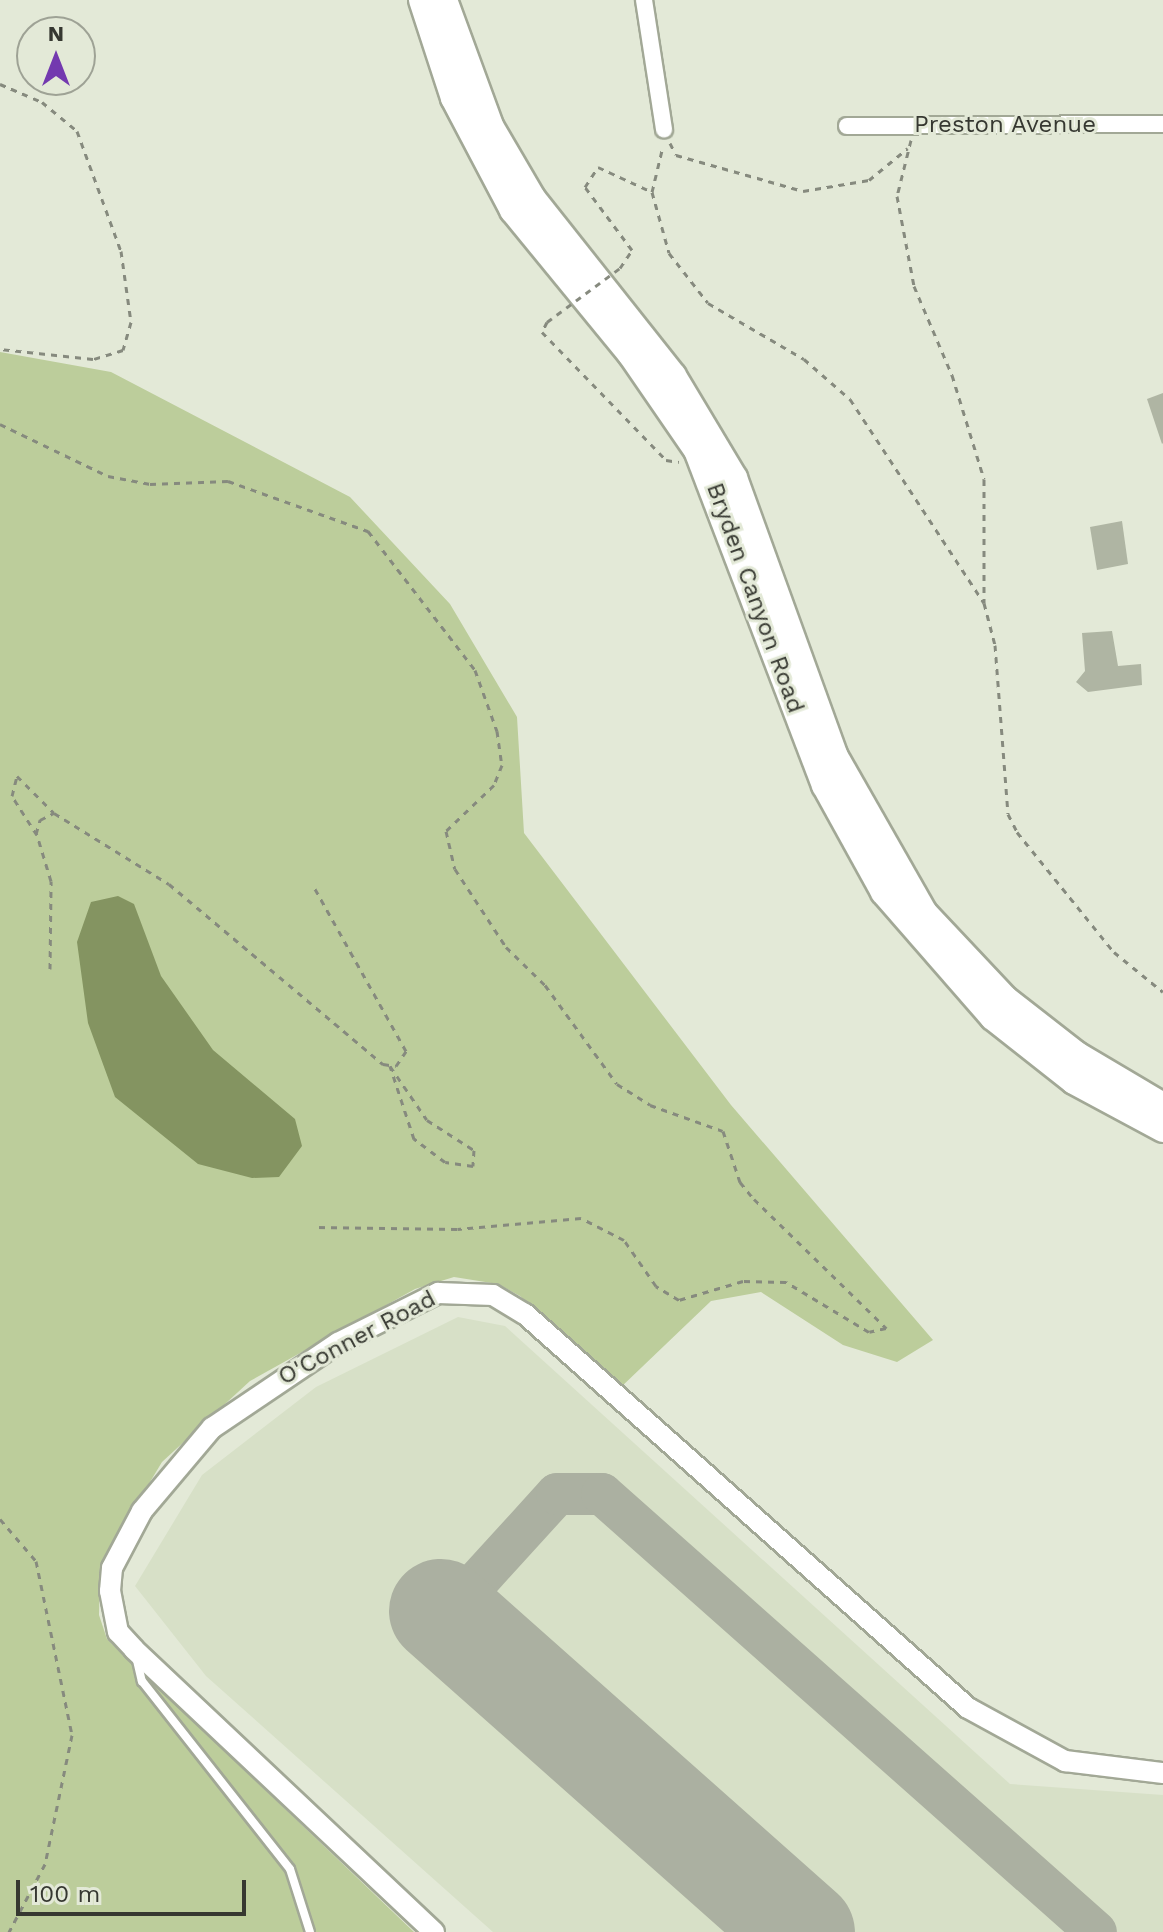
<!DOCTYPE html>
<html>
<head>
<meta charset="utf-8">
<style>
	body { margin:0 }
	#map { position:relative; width:1163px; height:1932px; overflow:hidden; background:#e3e9d7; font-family:"Work Sans",sans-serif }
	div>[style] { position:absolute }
	.built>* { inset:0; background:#d7e0c7 }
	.green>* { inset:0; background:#bccd9b }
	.water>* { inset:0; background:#849461 }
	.taxiway>* { height:42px; margin:-21px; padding:0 21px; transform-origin:21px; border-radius:21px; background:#abb0a1 }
	.runway>* { height:104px; margin:-52px; padding:0 52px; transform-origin:52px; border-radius:52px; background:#abb0a1 }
	.building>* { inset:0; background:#afb5a3 }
	.path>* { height:3px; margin-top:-1.5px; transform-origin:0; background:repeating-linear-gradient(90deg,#868a7e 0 6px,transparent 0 12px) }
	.roads { filter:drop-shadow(2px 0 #a2a896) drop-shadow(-2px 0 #a2a896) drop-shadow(0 2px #a2a896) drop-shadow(0 -2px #a2a896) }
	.service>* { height:8px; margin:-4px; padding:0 4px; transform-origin:4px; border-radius:4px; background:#fff }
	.minor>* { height:16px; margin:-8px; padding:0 8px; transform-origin:8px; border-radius:8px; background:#fff }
	.tertiary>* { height:20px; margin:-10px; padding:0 10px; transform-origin:10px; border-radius:10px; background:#fff }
	.primary>* { height:26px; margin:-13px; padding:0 13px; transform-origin:13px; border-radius:13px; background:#fff }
	.path-bridge>* { height:3px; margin-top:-1.5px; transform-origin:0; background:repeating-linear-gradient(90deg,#868a7e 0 6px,transparent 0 12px) }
	span { translate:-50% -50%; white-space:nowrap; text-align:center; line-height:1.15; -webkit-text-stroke:6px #e3e9d7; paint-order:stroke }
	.street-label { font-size:24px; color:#363831 }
	.north { position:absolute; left:16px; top:16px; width:80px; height:80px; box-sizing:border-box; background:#e3e9d7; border:2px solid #9ea295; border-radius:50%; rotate:0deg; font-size:22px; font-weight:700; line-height:32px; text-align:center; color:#363831 }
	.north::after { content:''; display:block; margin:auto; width:28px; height:36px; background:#7339af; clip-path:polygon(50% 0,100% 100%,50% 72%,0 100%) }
	.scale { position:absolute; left:16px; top:1880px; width:230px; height:36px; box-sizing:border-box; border:4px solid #363831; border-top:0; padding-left:10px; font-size:24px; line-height:28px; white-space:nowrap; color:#363831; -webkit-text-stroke:6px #e3e9d7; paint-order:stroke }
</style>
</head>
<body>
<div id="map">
	<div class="built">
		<div style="clip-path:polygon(458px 1317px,505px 1326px,1010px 1784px,1163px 1795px,1163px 1932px,493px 1932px,206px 1676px,135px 1586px,202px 1475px,316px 1387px)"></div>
	</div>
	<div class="green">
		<div style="clip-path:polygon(0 352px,111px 372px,350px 497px,450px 604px,517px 717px,524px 833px,731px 1105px,933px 1340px,897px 1362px,843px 1345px,761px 1292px,711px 1301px,619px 1389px,520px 1296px,498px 1284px,454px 1277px,415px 1289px,250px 1381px,162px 1462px,100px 1565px,99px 1615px,107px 1639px,414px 1932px,0 1932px)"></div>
	</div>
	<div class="water">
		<div style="clip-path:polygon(118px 896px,134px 904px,161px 976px,213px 1050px,295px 1119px,302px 1146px,279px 1177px,252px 1178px,198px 1164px,115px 1097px,88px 1023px,77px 942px,91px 902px)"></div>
	</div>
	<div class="taxiway">
		<div style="left:488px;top:1653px;width:43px;rotate:-117.8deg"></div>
		<div style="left:468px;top:1615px;width:33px;rotate:-76deg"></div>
		<div style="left:476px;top:1583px;width:120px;rotate:-47.7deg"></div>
		<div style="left:557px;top:1494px;width:45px"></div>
		<div style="left:602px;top:1494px;width:660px;rotate:41.56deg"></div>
	</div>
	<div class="runway">
		<div style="left:441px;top:1611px;width:484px;rotate:41.6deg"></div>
	</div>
	<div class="building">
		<div style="clip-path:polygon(1163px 393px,1163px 443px,1162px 444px,1147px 399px)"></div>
		<div style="clip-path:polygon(1122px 521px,1128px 564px,1097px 570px,1090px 527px)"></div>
		<div style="clip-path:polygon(1112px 631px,1118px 666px,1141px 664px,1142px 685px,1088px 692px,1076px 682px,1085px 671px,1082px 633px)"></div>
	</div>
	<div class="path">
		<div style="left:0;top:84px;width:46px;rotate:23.2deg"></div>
		<div style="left:42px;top:102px;width:45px;rotate:39.6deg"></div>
		<div style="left:77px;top:131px;width:128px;rotate:69.9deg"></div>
		<div style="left:121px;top:251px;width:72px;rotate:82deg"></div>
		<div style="left:131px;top:322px;width:29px;rotate:106deg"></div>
		<div style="left:123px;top:350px;width:31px;rotate:163deg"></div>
		<div style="left:93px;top:359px;width:94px;rotate:-173.9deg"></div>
		<div style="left:911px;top:140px;width:58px;rotate:104deg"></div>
		<div style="left:897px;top:196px;width:92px;rotate:79.3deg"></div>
		<div style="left:914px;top:286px;width:97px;rotate:66.9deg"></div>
		<div style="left:952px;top:375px;width:109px;rotate:72.9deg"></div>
		<div style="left:984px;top:479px;width:124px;rotate:90deg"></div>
		<div style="left:670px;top:143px;width:13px;rotate:63deg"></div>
		<div style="left:676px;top:155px;width:132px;rotate:15.8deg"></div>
		<div style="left:803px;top:191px;width:67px;rotate:-9.5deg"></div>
		<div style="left:869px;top:180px;width:50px;rotate:-39.4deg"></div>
		<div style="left:652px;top:192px;width:47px;rotate:-76.6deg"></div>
		<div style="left:620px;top:268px;width:22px;rotate:-56deg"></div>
		<div style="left:632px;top:250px;width:79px;rotate:-126.7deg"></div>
		<div style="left:585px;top:187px;width:24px;rotate:-57deg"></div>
		<div style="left:598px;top:167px;width:60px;rotate:24.8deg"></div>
		<div style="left:652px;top:192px;width:63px;rotate:74.4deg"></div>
		<div style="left:669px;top:253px;width:63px;rotate:52deg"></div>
		<div style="left:708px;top:303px;width:111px;rotate:30.3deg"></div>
		<div style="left:804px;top:359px;width:61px;rotate:41deg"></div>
		<div style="left:850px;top:399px;width:244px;rotate:56.7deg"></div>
		<div style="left:984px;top:603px;width:43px;rotate:75.3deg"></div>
		<div style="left:995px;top:645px;width:169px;rotate:85.6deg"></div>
		<div style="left:1008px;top:814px;width:20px;rotate:63deg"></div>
		<div style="left:1017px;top:832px;width:154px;rotate:51.1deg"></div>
		<div style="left:1114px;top:952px;width:63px;rotate:39.2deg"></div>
		<div style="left:547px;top:322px;width:11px;rotate:117deg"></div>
		<div style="left:542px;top:332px;width:178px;rotate:45.9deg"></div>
		<div style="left:666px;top:460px;width:13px;rotate:9deg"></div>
		<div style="left:0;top:424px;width:120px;rotate:25.7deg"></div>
		<div style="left:108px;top:476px;width:43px;rotate:10.8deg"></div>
		<div style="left:150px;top:484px;width:78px;rotate:-2.2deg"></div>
		<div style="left:228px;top:481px;width:149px;rotate:19.7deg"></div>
		<div style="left:368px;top:531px;width:175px;rotate:52.4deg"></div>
		<div style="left:475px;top:670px;width:65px;rotate:70.2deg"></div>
		<div style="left:497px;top:731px;width:34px;rotate:82deg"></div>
		<div style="left:502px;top:765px;width:22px;rotate:112deg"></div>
		<div style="left:494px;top:785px;width:66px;rotate:136.2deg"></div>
		<div style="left:446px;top:831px;width:39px;rotate:77deg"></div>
		<div style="left:455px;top:869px;width:93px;rotate:56.8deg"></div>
		<div style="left:506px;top:947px;width:54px;rotate:44.3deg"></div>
		<div style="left:545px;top:985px;width:122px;rotate:54deg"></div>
		<div style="left:617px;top:1084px;width:39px;rotate:32deg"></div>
		<div style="left:650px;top:1105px;width:77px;rotate:19.6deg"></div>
		<div style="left:723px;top:1131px;width:54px;rotate:71.6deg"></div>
		<div style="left:740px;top:1182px;width:22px;rotate:51deg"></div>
		<div style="left:754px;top:1199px;width:185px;rotate:44.3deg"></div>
		<div style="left:886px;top:1328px;width:17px;rotate:167deg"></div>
		<div style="left:869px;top:1332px;width:97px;rotate:-148.9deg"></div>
		<div style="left:786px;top:1282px;width:43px;rotate:-178.7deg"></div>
		<div style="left:743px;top:1281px;width:67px;rotate:163.5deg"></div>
		<div style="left:679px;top:1300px;width:27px;rotate:-149deg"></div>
		<div style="left:656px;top:1286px;width:56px;rotate:-124.8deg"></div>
		<div style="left:624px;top:1240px;width:48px;rotate:-152.9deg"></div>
		<div style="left:581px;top:1218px;width:124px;rotate:174.9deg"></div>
		<div style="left:457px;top:1229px;width:142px;rotate:-179.2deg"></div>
		<div style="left:36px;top:834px;width:15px;rotate:-74deg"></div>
		<div style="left:40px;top:820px;width:16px;rotate:-27deg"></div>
		<div style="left:50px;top:969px;width:88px;rotate:-89.3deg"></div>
		<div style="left:51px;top:881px;width:48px;rotate:-106.9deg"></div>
		<div style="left:37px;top:835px;width:46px;rotate:-122.7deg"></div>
		<div style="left:12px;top:796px;width:21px;rotate:-76deg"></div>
		<div style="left:17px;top:776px;width:52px;rotate:45deg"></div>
		<div style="left:54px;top:813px;width:135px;rotate:31.7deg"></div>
		<div style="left:169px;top:884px;width:280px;rotate:40.1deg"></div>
		<div style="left:383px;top:1064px;width:13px;rotate:9deg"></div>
		<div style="left:396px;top:1066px;width:18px;rotate:-56deg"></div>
		<div style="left:406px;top:1051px;width:190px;rotate:-119.3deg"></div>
		<div style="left:390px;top:1066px;width:65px;rotate:55.6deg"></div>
		<div style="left:427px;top:1120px;width:56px;rotate:32.6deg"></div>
		<div style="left:474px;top:1150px;width:16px;rotate:94deg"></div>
		<div style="left:473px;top:1166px;width:28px;rotate:-172deg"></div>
		<div style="left:445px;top:1162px;width:39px;rotate:-143deg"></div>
		<div style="left:414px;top:1139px;width:77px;rotate:-108.2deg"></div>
		<div style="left:0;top:1519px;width:55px;rotate:49.4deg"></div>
		<div style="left:36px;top:1561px;width:178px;rotate:78.3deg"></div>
		<div style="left:72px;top:1735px;width:132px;rotate:101.8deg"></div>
		<div style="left:45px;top:1864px;width:77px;rotate:117.9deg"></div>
	</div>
	<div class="roads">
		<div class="service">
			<div style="left:136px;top:1656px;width:26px;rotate:77deg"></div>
			<div style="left:142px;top:1681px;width:239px;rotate:51.8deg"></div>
			<div style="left:290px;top:1869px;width:66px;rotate:72.4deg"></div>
		</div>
		<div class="minor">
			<div style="left:644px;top:0;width:131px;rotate:81.2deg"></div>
			<div style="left:847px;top:126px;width:316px;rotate:-0.4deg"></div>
		</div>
		<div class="tertiary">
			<div style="left:434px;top:1932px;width:412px;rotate:-136.7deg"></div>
			<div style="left:134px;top:1649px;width:23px;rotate:-133deg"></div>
			<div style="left:118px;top:1632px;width:42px;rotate:-101deg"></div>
			<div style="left:110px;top:1591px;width:23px;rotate:-85deg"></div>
			<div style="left:112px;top:1568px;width:64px;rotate:-62.2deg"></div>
			<div style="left:142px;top:1511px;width:109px;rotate:-49.9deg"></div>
			<div style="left:212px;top:1428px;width:152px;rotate:-34deg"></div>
			<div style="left:338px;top:1343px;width:112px;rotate:-26.6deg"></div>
			<div style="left:438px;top:1293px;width:55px;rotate:2.1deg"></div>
			<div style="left:493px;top:1295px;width:37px;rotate:31deg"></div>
			<div style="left:525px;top:1314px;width:593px;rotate:41.65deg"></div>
			<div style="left:968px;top:1708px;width:111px;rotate:28.7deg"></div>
			<div style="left:1065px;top:1761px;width:99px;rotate:7deg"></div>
		</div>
		<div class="primary">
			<div style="left:422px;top:0;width:103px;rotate:71.9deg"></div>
			<div style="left:454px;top:98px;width:127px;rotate:62.2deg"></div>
			<div style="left:513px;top:210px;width:186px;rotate:50.7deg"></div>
			<div style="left:631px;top:354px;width:116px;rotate:55.5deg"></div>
			<div style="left:697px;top:450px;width:359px;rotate:69.1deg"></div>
			<div style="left:825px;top:785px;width:122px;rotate:61.1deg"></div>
			<div style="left:884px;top:892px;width:166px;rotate:48.9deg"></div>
			<div style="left:993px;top:1017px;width:103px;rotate:38.3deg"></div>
			<div style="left:1074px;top:1081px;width:101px;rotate:28.3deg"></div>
			<div style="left:444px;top:0;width:134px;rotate:69.9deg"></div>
			<div style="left:490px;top:126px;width:83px;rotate:59.7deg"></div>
			<div style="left:532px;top:198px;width:227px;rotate:51.6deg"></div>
			<div style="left:673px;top:376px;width:119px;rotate:59.1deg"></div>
			<div style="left:734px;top:478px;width:294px;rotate:70.1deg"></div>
			<div style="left:834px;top:755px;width:182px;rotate:60.3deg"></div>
			<div style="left:924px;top:913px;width:118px;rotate:46.7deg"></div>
			<div style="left:1005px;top:999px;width:91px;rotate:37.9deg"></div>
			<div style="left:1077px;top:1055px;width:100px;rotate:30.7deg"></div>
		</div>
	</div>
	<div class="path-bridge">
		<div style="left:547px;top:322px;width:91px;rotate:-36.5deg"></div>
	</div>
	<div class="street-label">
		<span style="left:1005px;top:125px">Preston Avenue</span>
		<span style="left:755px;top:598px;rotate:70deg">Bryden Canyon Road</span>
		<span style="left:357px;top:1338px;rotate:-28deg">O'Conner Road</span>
	</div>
	<div class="north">N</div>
	<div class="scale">100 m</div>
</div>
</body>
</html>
